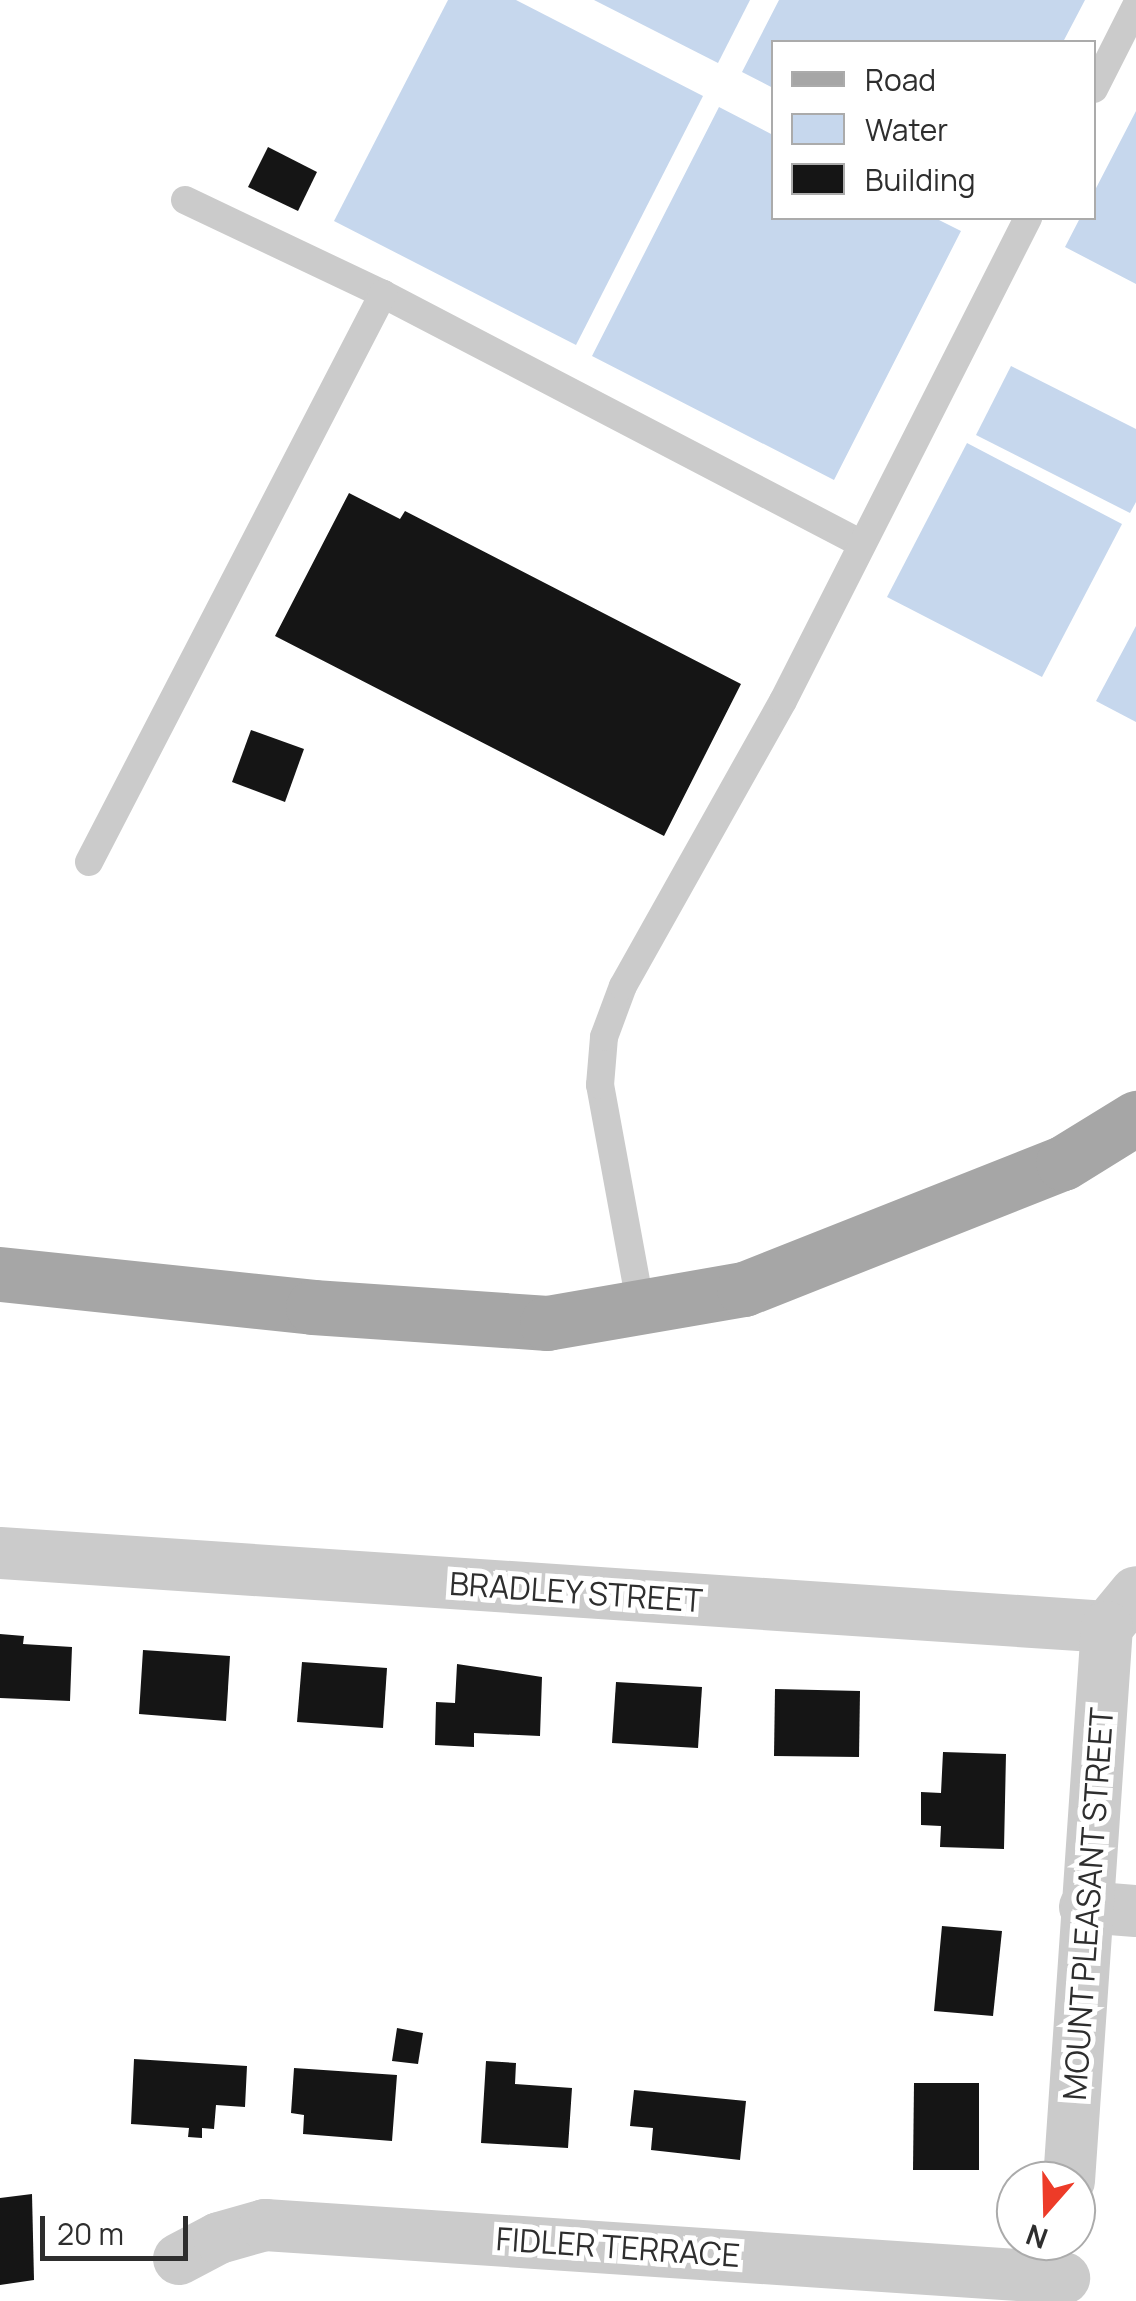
<!DOCTYPE html>
<html>
<head>
<meta charset="utf-8">
<style>
	body { margin:0 }
	#map { position:relative; width:1136px; height:2301px; overflow:hidden; background:#fff; font-family:Manrope,sans-serif }
	div>[style] { position:absolute }
	.water>* { inset:0; background:#c6d7ed }
	.building>* { inset:0; background:#151515 }
	.service>* { height:28px; margin:-14px; padding:0 14px; transform-origin:14px; border-radius:14px; background:#cbcbcb }
	.minor>* { height:52px; margin:-26px; padding:0 26px; transform-origin:26px; border-radius:26px; background:#cbcbcb }
	.primary>* { height:55px; margin:-27.5px; padding:0 27.5px; transform-origin:27.5px; border-radius:27.5px; background:#a6a6a6 }
	span { translate:-50% -50%; white-space:nowrap; text-align:center; line-height:1.15; -webkit-text-stroke:10px #fff; paint-order:stroke }
	.street-label { font-size:32px; color:#2e2e2e }
	.legend { position:absolute; left:771px; top:40px; width:325px; height:180px; box-sizing:border-box; background:#fff; border:2px solid #ababab; margin:0; padding:12px 18px; list-style:none; font-size:30px; color:#2e2e2e }
	.legend li { display:flex; align-items:center; gap:20px; height:50px }
	.legend b { width:50px; border:2px solid #ababab }
	.north { position:absolute; left:996px; top:2161px; width:100px; height:100px; box-sizing:border-box; background:#fff; border:2px solid #ababab; border-radius:50%; rotate:200deg; font-size:28px; font-weight:700; line-height:40px; text-align:center; color:#2e2e2e }
	.north::after { content:''; display:block; margin:auto; width:35px; height:45px; background:#ed3b28; clip-path:polygon(50% 0,100% 100%,50% 72%,0 100%) }
	.scale { position:absolute; left:40px; top:2216px; width:148px; height:45px; box-sizing:border-box; border:5px solid #2e2e2e; border-top:0; padding-left:12px; font-size:30px; line-height:35px; white-space:nowrap; color:#2e2e2e; -webkit-text-stroke:8px #fff; paint-order:stroke }
</style>
</head>
<body>
<div id="map">
	<div class="water">
		<div style="clip-path:polygon(448px 0,516px 0,703px 96px,576px 345px,334px 221px)"></div>
		<div style="clip-path:polygon(594px 0,750px 0,718px 63px)"></div>
		<div style="clip-path:polygon(779px 0,1085px 0,1063px 42px,774px 42px,773px 88px,742px 72px)"></div>
		<div style="clip-path:polygon(719px 107px,773px 135px,774px 218px,935px 218px,961px 231px,834px 480px,592px 356px)"></div>
		<div style="clip-path:polygon(1136px 111px,1136px 284px,1065px 247px,1080px 218px,1094px 218px,1094px 192px)"></div>
		<div style="clip-path:polygon(1011px 366px,1136px 429px,1136px 502px,1130px 513px,976px 435px)"></div>
		<div style="clip-path:polygon(967px 443px,1122px 524px,1042px 677px,887px 597px)"></div>
		<div style="clip-path:polygon(1136px 626px,1136px 722px,1096px 701px)"></div>
	</div>
	<div class="building">
		<div style="clip-path:polygon(268px 147px,317px 172px,298px 211px,248px 187px)"></div>
		<div style="clip-path:polygon(349px 493px,400px 519px,405px 511px,741px 684px,664px 836px,275px 636px)"></div>
		<div style="clip-path:polygon(251px 730px,304px 749px,285px 802px,232px 782px)"></div>
		<div style="clip-path:polygon(0 1634px,24px 1636px,23px 1644px,72px 1647px,70px 1701px,0 1698px)"></div>
		<div style="clip-path:polygon(143px 1650px,230px 1656px,226px 1721px,139px 1714px)"></div>
		<div style="clip-path:polygon(302px 1662px,387px 1668px,383px 1728px,297px 1722px)"></div>
		<div style="clip-path:polygon(457px 1664px,542px 1677px,540px 1736px,474px 1733px,474px 1747px,435px 1745px,436px 1702px,455px 1703px)"></div>
		<div style="clip-path:polygon(616px 1682px,702px 1687px,698px 1748px,612px 1743px)"></div>
		<div style="clip-path:polygon(775px 1689px,860px 1691px,859px 1757px,774px 1756px)"></div>
		<div style="clip-path:polygon(943px 1752px,1006px 1754px,1004px 1849px,940px 1847px,941px 1826px,921px 1825px,921px 1792px,941px 1793px)"></div>
		<div style="clip-path:polygon(942px 1926px,1002px 1931px,993px 2016px,934px 2011px)"></div>
		<div style="clip-path:polygon(397px 2028px,423px 2033px,418px 2064px,392px 2061px)"></div>
		<div style="clip-path:polygon(134px 2059px,247px 2066px,245px 2107px,216px 2105px,214px 2129px,202px 2128px,202px 2138px,188px 2137px,189px 2128px,131px 2124px)"></div>
		<div style="clip-path:polygon(486px 2061px,516px 2063px,515px 2084px,572px 2088px,568px 2148px,481px 2143px)"></div>
		<div style="clip-path:polygon(294px 2068px,397px 2075px,392px 2141px,303px 2134px,304px 2115px,291px 2113px)"></div>
		<div style="clip-path:polygon(914px 2083px,979px 2083px,979px 2170px,913px 2170px)"></div>
		<div style="clip-path:polygon(634px 2090px,746px 2101px,740px 2160px,651px 2150px,653px 2128px,630px 2126px)"></div>
		<div style="clip-path:polygon(32px 2194px,34px 2280px,0 2285px,0 2198px)"></div>
	</div>
	<div class="service">
		<div style="left:1094px;top:89px;width:93px;rotate:-63.2deg"></div>
		<div style="left:185px;top:200px;width:219px;rotate:25.4deg"></div>
		<div style="left:383px;top:294px;width:540px;rotate:27.56deg"></div>
		<div style="left:89px;top:862px;width:640px;rotate:-62.63deg"></div>
		<div style="left:641px;top:1308px;width:227px;rotate:-100.4deg"></div>
		<div style="left:600px;top:1085px;width:48px;rotate:-85.2deg"></div>
		<div style="left:604px;top:1037px;width:54px;rotate:-69.6deg"></div>
		<div style="left:623px;top:986px;width:327px;rotate:-60.7deg"></div>
		<div style="left:783px;top:701px;width:542px;rotate:-63.1deg"></div>
	</div>
	<div class="minor">
		<div style="left:0;top:1553px;width:1109px;rotate:3.82deg"></div>
		<div style="left:1107px;top:1627px;width:45px;rotate:-50.4deg"></div>
		<div style="left:1085px;top:1907px;width:51px;rotate:4.5deg"></div>
		<div style="left:1069px;top:2181px;width:555px;rotate:-86.08deg"></div>
		<div style="left:179px;top:2259px;width:45px;rotate:-27.7deg"></div>
		<div style="left:219px;top:2238px;width:48px;rotate:-15.8deg"></div>
		<div style="left:265px;top:2225px;width:801px;rotate:3.8deg"></div>
	</div>
	<div class="primary">
		<div style="left:0;top:1274px;width:315px;rotate:6deg"></div>
		<div style="left:313px;top:1307px;width:235px;rotate:3.9deg"></div>
		<div style="left:547px;top:1323px;width:200px;rotate:-9.8deg"></div>
		<div style="left:744px;top:1289px;width:343px;rotate:-21.6deg"></div>
		<div style="left:1063px;top:1163px;width:86px;rotate:-31.7deg"></div>
	</div>
	<div class="street-label">
		<span style="left:576px;top:1592px;rotate:4deg">BRADLEY STREET</span>
		<span style="left:1088px;top:1904px;rotate:-86deg">MOUNT PLEASANT STREET</span>
		<span style="left:618px;top:2247px;rotate:4deg">FIDLER TERRACE</span>
	</div>
	<ul class="legend">
	<li><b style="height:12px;background:#a6a6a6"></b>Road</li>
	<li><b style="height:28px;background:#c6d7ed"></b>Water</li>
	<li><b style="height:28px;background:#151515"></b>Building</li>
	</ul>
	<div class="north">N</div>
	<div class="scale">20 m</div>
</div>
</body>
</html>
